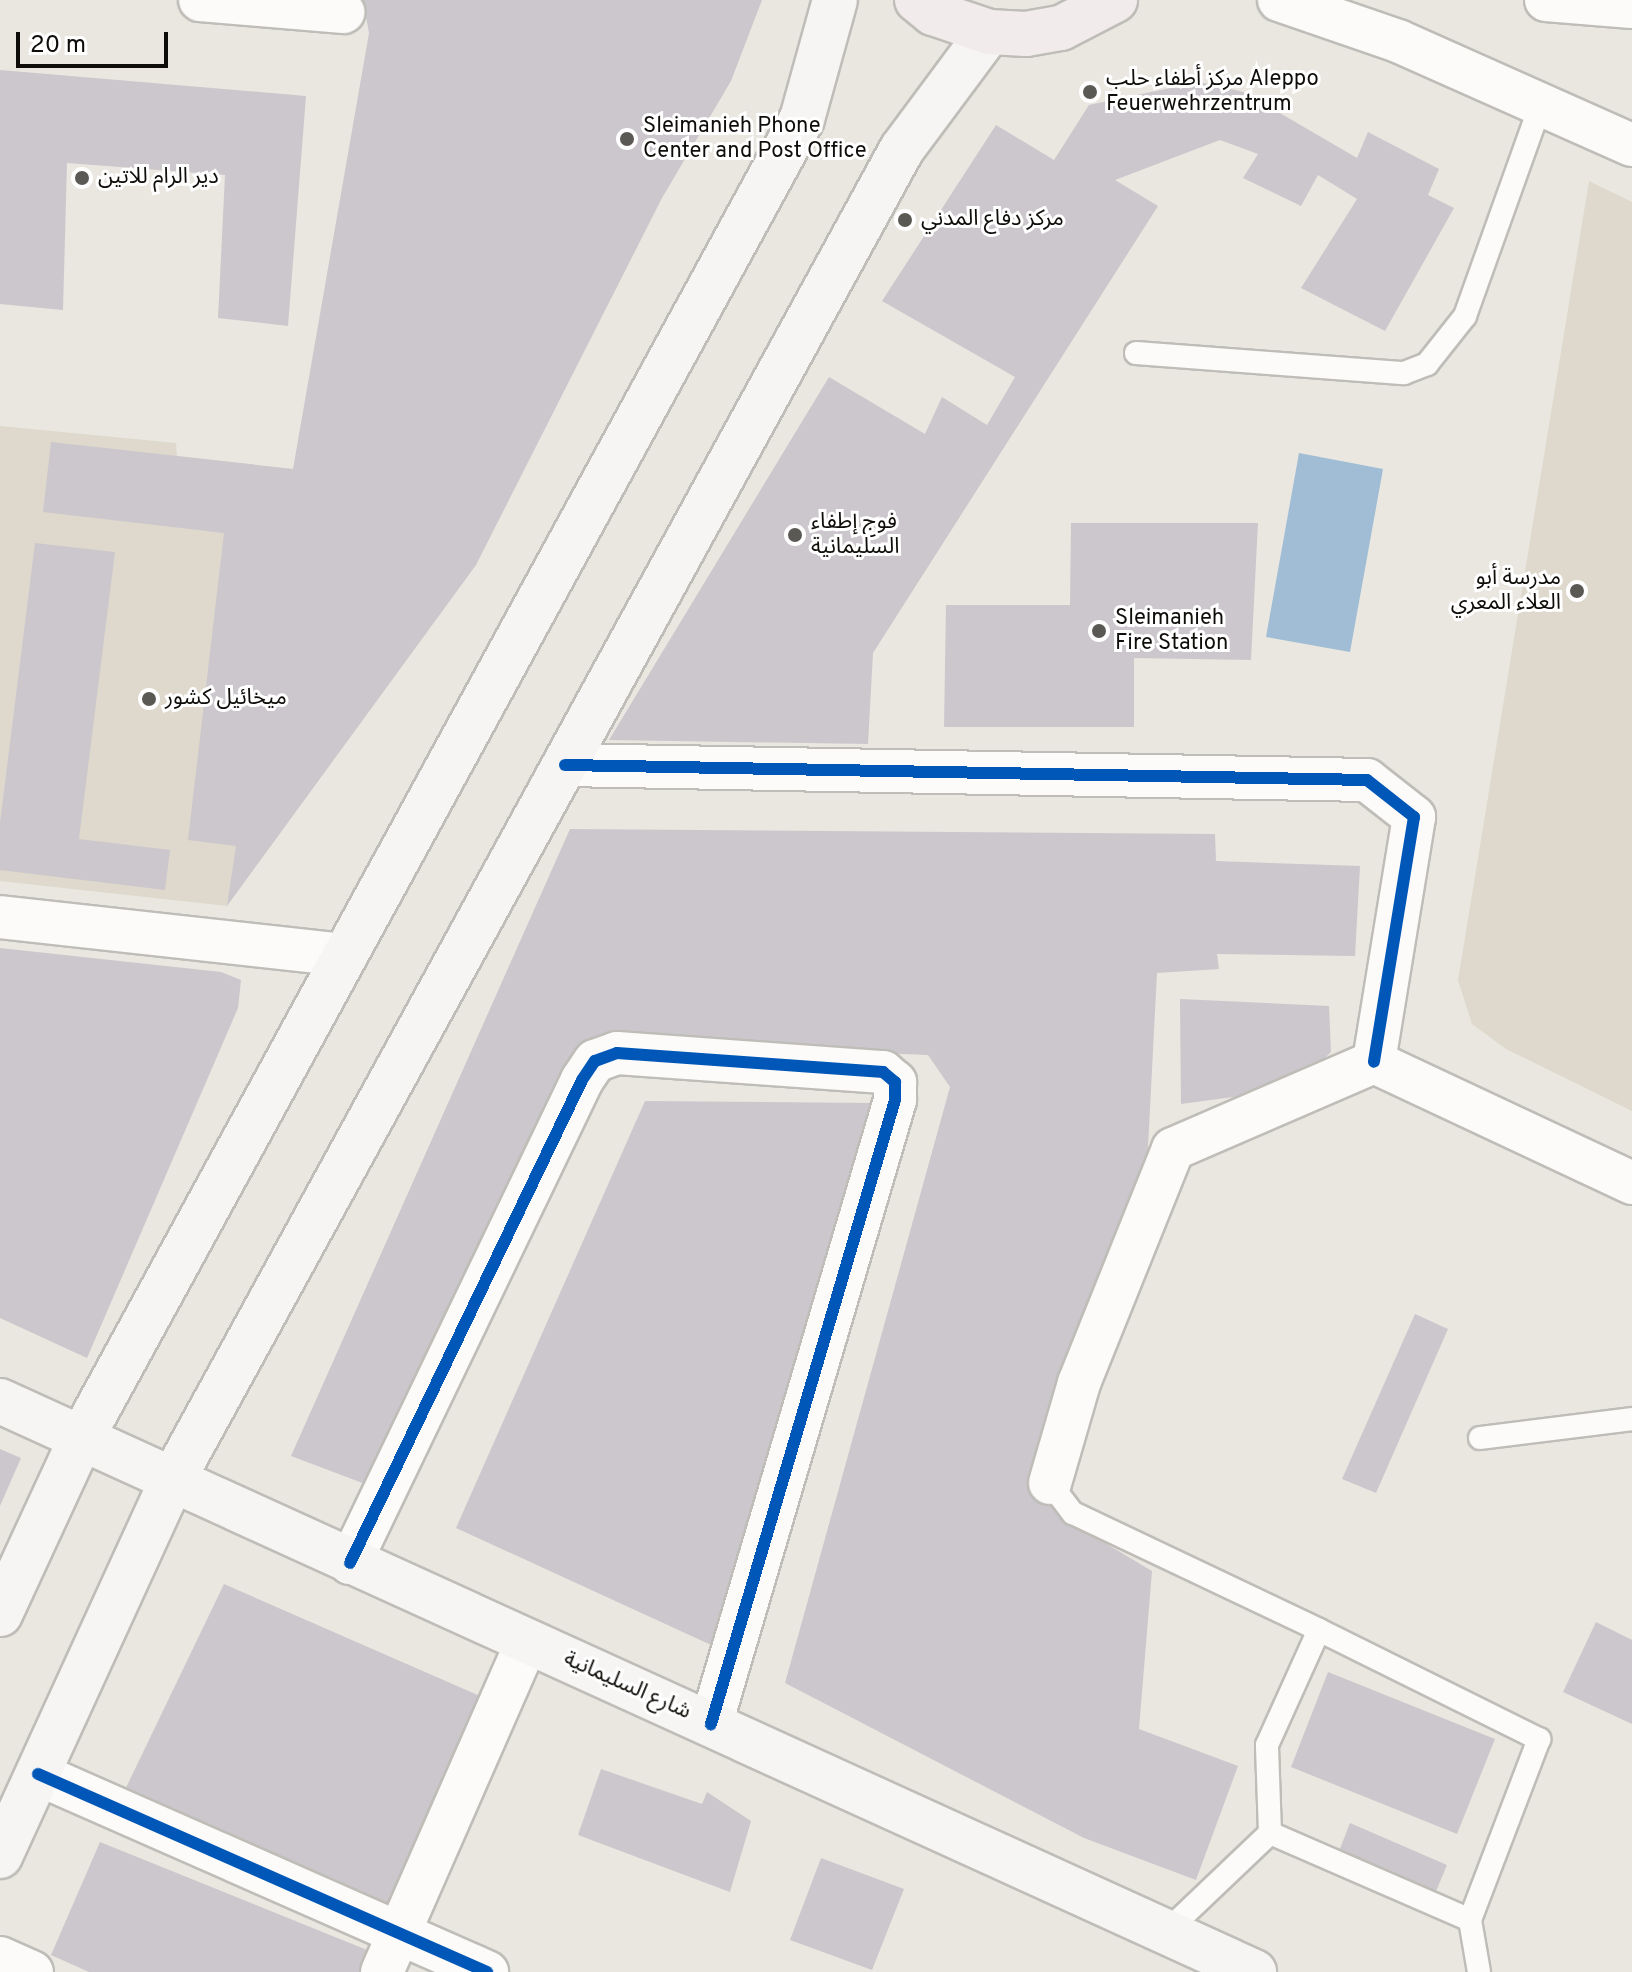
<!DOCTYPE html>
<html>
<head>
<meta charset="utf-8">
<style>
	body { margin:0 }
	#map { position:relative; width:1632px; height:1972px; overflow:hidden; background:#e9e7e0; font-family:Overpass,"Noto Sans Arabic",sans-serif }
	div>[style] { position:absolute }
	.built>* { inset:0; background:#ded9cc }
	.water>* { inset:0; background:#a1bdd5 }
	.building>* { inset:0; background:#ccc7cc }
	.roads { filter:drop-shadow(2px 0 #bebdb7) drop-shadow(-2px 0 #bebdb7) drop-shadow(0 2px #bebdb7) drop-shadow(0 -2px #bebdb7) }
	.service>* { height:22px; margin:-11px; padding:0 11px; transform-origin:11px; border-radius:11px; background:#fcfbfa }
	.minor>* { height:42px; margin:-21px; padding:0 21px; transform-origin:21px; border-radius:21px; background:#fcfbfa }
	.secondary>* { height:44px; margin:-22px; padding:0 22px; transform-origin:22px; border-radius:22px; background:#f7f4f4 }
	.primary>* { height:44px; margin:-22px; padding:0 22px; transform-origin:22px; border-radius:22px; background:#f2ebec }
	.cycleway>* { height:12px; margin:-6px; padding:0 6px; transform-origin:6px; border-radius:6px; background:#0057b8 }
	.dots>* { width:22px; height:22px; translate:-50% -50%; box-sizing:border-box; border:4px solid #fff; border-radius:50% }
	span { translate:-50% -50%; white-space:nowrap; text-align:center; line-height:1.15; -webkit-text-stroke:6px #fff; paint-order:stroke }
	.poi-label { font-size:22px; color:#0f0d09 }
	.left { translate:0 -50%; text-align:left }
	.right { translate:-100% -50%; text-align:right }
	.street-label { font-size:22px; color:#0f0d09 }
	.scale { position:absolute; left:16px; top:32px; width:152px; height:36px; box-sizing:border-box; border:4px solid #0f0d09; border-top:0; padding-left:10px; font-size:24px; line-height:28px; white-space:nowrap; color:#0f0d09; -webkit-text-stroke:6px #fff; paint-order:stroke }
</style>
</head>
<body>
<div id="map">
	<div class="built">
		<div style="clip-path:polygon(1589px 181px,1632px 202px,1632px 1111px,1506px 1049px,1472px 1024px,1458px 980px)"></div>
		<div style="clip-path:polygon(0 426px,176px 443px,177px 456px,293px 469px,249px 847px,227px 906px,0 881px)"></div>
	</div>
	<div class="water">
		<div style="clip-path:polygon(1299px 453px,1383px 469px,1350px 652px,1266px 637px)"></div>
	</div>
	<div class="building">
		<div style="clip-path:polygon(363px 0,762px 0,731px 81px,662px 198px,476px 565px,227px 906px,236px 846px,188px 840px,224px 533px,43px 512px,51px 442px,293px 469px,369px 33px)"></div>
		<div style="clip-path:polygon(0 70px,306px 96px,288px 326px,218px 318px,225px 175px,67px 163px,63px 310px,0 304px)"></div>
		<div style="clip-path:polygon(1199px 82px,1244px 92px,1357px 158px,1368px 132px,1439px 169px,1428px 195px,1454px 208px,1385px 331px,1301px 288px,1357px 199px,1318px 175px,1301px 206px,1243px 178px,1258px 154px,1220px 140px,1115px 180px,1158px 206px,873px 653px,868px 744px,609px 740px,829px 377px,925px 434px,942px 397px,987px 425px,1015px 377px,882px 301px,996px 125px,1054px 160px,1089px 105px)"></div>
		<div style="clip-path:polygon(1071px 523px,1258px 523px,1251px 660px,1134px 658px,1134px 727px,944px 727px,946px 605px,1070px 605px)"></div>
		<div style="clip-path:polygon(35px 543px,115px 552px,79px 839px,170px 850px,165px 890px,0 870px,0 823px)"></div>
		<div style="clip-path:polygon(570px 829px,1215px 834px,1216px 861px,1360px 866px,1355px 956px,1217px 954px,1219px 969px,1157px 973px,1145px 1205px,1050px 1483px,1063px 1518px,1152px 1571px,1139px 1729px,1238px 1766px,1196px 1880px,1084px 1838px,785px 1683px,950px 1087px,928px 1055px,607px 1043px,381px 1490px,291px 1456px)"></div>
		<div style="clip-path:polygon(0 948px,221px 972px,241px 980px,238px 1008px,87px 1358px,0 1318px)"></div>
		<div style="clip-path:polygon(1180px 999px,1329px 1006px,1331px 1052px,1293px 1089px,1181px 1104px)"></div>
		<div style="clip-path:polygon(645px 1101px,876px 1103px,722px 1650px,456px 1528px)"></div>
		<div style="clip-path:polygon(1415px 1314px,1448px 1329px,1376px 1493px,1342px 1479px)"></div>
		<div style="clip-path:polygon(0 1449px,21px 1458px,0 1506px)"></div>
		<div style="clip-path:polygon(224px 1584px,496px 1703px,399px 1921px,122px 1796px)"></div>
		<div style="clip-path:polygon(1596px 1622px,1632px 1640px,1632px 1724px,1563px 1692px)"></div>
		<div style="clip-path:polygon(1328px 1672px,1495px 1739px,1457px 1834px,1291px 1767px)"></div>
		<div style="clip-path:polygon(601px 1769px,702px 1804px,707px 1792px,751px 1821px,730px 1892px,578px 1835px)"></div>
		<div style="clip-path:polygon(1350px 1823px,1447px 1865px,1427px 1913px,1332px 1869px)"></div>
		<div style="clip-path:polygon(100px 1842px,382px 1956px,375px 1972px,89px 1972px,51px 1955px)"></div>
		<div style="clip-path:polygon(821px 1858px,904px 1889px,872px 1970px,790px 1940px)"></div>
	</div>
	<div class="roads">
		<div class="service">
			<div style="left:1136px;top:353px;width:269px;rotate:4.3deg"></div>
			<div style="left:1404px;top:373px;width:25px;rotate:-21deg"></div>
			<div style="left:1427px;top:364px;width:61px;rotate:-51.6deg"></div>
			<div style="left:1465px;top:316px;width:225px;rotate:-70.3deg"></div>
			<div style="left:1480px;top:1438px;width:153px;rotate:-7.1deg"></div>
			<div style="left:1050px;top:1483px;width:38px;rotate:53deg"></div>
			<div style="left:1073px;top:1513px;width:272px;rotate:25.4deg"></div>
			<div style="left:1270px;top:1833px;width:88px;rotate:-92deg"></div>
			<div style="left:1267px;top:1745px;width:126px;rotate:-65.7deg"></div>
			<div style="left:1319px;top:1630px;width:246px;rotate:26.4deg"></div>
			<div style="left:1539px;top:1739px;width:194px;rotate:110.9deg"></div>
			<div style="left:1166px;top:1932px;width:144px;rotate:-43.6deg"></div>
			<div style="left:1270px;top:1833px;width:218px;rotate:23.5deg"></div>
			<div style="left:1470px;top:1920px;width:53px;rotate:80.2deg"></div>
		</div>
		<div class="minor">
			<div style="left:200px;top:0;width:144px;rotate:4.8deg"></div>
			<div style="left:1279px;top:0;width:126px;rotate:19deg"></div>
			<div style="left:1398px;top:41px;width:256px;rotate:24deg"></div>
			<div style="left:1546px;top:0;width:86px;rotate:4.7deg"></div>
			<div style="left:565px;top:765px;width:802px;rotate:1.07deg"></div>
			<div style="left:1367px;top:780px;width:60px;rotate:38.2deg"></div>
			<div style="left:1414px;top:817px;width:248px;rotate:99.3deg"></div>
			<div style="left:0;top:917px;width:347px;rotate:6.3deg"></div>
			<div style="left:1050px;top:1483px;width:104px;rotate:-73.8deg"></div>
			<div style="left:1079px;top:1383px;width:252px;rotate:-68.1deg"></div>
			<div style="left:1173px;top:1149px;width:219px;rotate:-23.4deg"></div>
			<div style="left:1374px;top:1062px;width:285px;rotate:25.1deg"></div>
			<div style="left:350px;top:1563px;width:536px;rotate:-64.34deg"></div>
			<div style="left:582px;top:1080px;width:23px;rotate:-56deg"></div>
			<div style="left:595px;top:1061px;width:23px;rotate:-20deg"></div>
			<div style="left:617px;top:1053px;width:267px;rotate:4.1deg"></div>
			<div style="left:883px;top:1072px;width:16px;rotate:40deg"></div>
			<div style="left:895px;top:1082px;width:18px;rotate:90deg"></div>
			<div style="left:895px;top:1100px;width:651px;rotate:106.43deg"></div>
			<div style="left:38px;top:1774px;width:491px;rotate:23.8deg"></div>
			<div style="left:0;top:1958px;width:35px;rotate:24deg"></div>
			<div style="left:382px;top:1972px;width:360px;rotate:-66.3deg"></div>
		</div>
		<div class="secondary">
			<div style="left:0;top:1401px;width:1378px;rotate:24.48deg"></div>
			<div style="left:0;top:1614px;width:193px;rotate:-65.2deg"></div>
			<div style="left:81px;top:1439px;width:1504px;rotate:-61.36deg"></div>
			<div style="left:802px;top:119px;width:123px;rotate:-74.5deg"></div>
			<div style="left:0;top:1856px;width:410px;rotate:-65.4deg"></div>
			<div style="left:171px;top:1483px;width:1521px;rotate:-61.28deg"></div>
			<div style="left:902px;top:149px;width:146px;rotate:-53.4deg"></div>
		</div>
		<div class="primary">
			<div style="left:917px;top:0;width:21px;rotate:39deg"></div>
			<div style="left:933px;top:13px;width:59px;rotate:18.7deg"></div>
			<div style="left:989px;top:32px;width:37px;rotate:3deg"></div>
			<div style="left:1026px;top:34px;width:36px;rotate:-10deg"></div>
			<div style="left:1061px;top:28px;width:61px;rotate:-27.4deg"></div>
		</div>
	</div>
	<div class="cycleway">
		<div style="left:565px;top:765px;width:802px;rotate:1.07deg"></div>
		<div style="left:1367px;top:780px;width:60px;rotate:38.2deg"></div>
		<div style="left:1414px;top:817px;width:248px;rotate:99.3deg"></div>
		<div style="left:350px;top:1563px;width:536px;rotate:-64.34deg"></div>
		<div style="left:582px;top:1080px;width:23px;rotate:-56deg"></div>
		<div style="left:595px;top:1061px;width:23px;rotate:-20deg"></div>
		<div style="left:617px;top:1053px;width:267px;rotate:4.1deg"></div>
		<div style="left:883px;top:1072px;width:16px;rotate:40deg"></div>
		<div style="left:895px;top:1082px;width:18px;rotate:90deg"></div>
		<div style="left:895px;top:1100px;width:651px;rotate:106.43deg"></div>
		<div style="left:38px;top:1774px;width:491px;rotate:23.8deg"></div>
	</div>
	<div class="dots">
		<div style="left:1090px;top:92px;background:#5b5954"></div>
		<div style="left:627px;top:139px;background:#5b5954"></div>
		<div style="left:82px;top:178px;background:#5b5954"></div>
		<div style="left:905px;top:220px;background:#5b5954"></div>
		<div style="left:795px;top:535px;background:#5b5954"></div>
		<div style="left:1577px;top:591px;background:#5b5954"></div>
		<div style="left:1099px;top:631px;background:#5b5954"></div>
		<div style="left:149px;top:699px;background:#5b5954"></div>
	</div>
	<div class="poi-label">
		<span class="left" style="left:1106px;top:92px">مركز أطفاء حلب Aleppo<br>Feuerwehrzentrum</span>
		<span class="left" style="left:643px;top:139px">Sleimanieh Phone<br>Center and Post Office</span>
		<span class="left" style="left:98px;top:178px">دير الرام للاتين</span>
		<span class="left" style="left:921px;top:220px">مركز دفاع المدني</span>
		<span class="left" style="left:811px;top:535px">فوج إطفاء<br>السليمانية</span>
		<span class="right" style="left:1561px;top:591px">مدرسة أبو<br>العلاء المعري</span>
		<span class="left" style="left:1115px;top:631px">Sleimanieh<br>Fire Station</span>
		<span class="left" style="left:165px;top:699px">ميخائيل كشور</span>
	</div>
	<div class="street-label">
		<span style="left:627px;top:1686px;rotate:24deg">شارع السليمانية</span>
	</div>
	<div class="scale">20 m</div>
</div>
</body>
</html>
